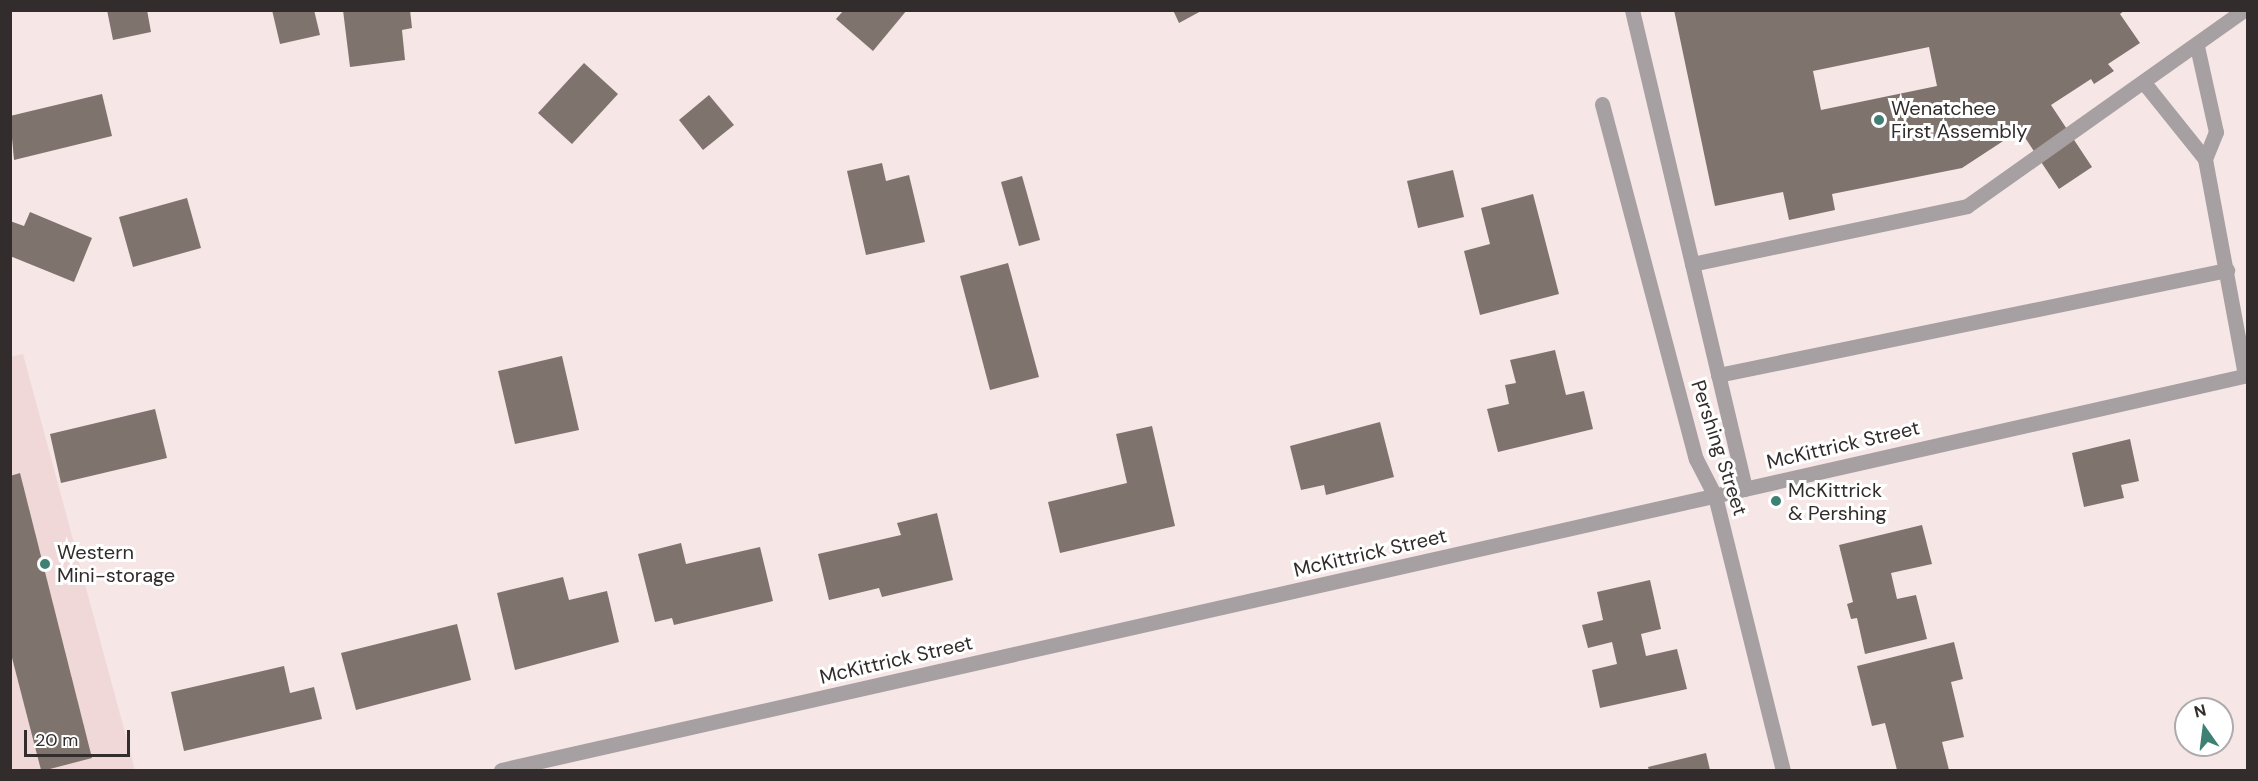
<!DOCTYPE html>
<html>
<head>
<meta charset="utf-8">
<style>
	body { margin:0 }
	#map { position:relative; width:2258px; height:781px; overflow:hidden; background:#f6e6e6; font-family:"DM Sans",sans-serif }
	div>[style] { position:absolute }
	.built>* { inset:0; background:#f0d8d8 }
	.building>* { inset:0; background:#7e736d }
	.minor>* { height:15px; margin:-7.5px; padding:0 7.5px; transform-origin:7.5px; border-radius:7.5px; background:#a6a0a3 }
	.dots>* { width:16px; height:16px; translate:-50% -50%; box-sizing:border-box; border:3px solid #fff; border-radius:50% }
	span { translate:-50% -50%; white-space:nowrap; text-align:center; line-height:1.15; -webkit-text-stroke:6px #fff; paint-order:stroke }
	.poi-label { font-size:20px; color:#322d2c }
	.left { translate:0 -50%; text-align:left }
	.street-label { font-size:20px; color:#322d2c }
	.frame { position:absolute; inset:0; border:12px solid #322d2c; pointer-events:none }
	.north { position:absolute; left:2174px; top:697px; width:60px; height:60px; box-sizing:border-box; background:#fff; border:2px solid #adabab; border-radius:50%; rotate:346deg; font-size:16px; font-weight:700; line-height:24px; text-align:center; color:#322d2c }
	.north::after { content:''; display:block; margin:auto; width:21px; height:27px; background:#3e8174; clip-path:polygon(50% 0,100% 100%,50% 72%,0 100%) }
	.scale { position:absolute; left:24px; top:730px; width:106px; height:27px; box-sizing:border-box; border:3px solid #322d2c; border-top:0; padding-left:8px; font-size:18px; line-height:21px; white-space:nowrap; color:#322d2c; -webkit-text-stroke:4px #fff; paint-order:stroke }
</style>
</head>
<body>
<div id="map">
	<div class="built">
		<div style="clip-path:polygon(23px 354px,135px 770px,11px 770px,10px 357px)"></div>
	</div>
	<div class="building">
		<div style="clip-path:polygon(107px 10px,147px 10px,151px 32px,113px 40px)"></div>
		<div style="clip-path:polygon(272px 10px,314px 10px,320px 35px,280px 44px)"></div>
		<div style="clip-path:polygon(343px 10px,410px 10px,412px 28px,402px 30px,405px 60px,350px 67px)"></div>
		<div style="clip-path:polygon(844px 10px,907px 10px,873px 51px,836px 19px)"></div>
		<div style="clip-path:polygon(1173px 10px,1203px 10px,1179px 23px)"></div>
		<div style="clip-path:polygon(evenodd,1674px 10px,2125px 10px,2120px 14px,2140px 43px,2108px 64px,2114px 71px,2094px 84px,2091px 79px,2051px 105px,2092px 167px,2059px 189px,2020px 130px,1962px 168px,1832px 194px,1835px 210px,1789px 220px,1783px 192px,1715px 206px,1674px 10px,1929px 47px,1937px 86px,1821px 110px,1813px 71px,1929px 47px)"></div>
		<div style="clip-path:polygon(584px 63px,618px 94px,572px 144px,538px 113px)"></div>
		<div style="clip-path:polygon(102px 94px,112px 136px,14px 160px,10px 116px)"></div>
		<div style="clip-path:polygon(709px 95px,734px 125px,703px 150px,679px 120px)"></div>
		<div style="clip-path:polygon(882px 163px,886px 181px,909px 175px,925px 242px,866px 255px,847px 171px)"></div>
		<div style="clip-path:polygon(1453px 170px,1464px 217px,1418px 228px,1407px 181px)"></div>
		<div style="clip-path:polygon(1022px 176px,1040px 240px,1019px 246px,1001px 182px)"></div>
		<div style="clip-path:polygon(1533px 194px,1559px 294px,1480px 315px,1464px 251px,1490px 244px,1481px 208px)"></div>
		<div style="clip-path:polygon(187px 198px,201px 248px,133px 267px,119px 217px)"></div>
		<div style="clip-path:polygon(30px 212px,92px 238px,74px 282px,10px 256px,10px 221px,24px 226px)"></div>
		<div style="clip-path:polygon(1008px 263px,1039px 377px,990px 390px,960px 276px)"></div>
		<div style="clip-path:polygon(1555px 350px,1566px 395px,1584px 391px,1593px 429px,1498px 452px,1487px 409px,1509px 404px,1505px 385px,1516px 383px,1510px 360px)"></div>
		<div style="clip-path:polygon(562px 356px,579px 430px,515px 444px,498px 371px)"></div>
		<div style="clip-path:polygon(155px 409px,167px 458px,61px 483px,50px 434px)"></div>
		<div style="clip-path:polygon(1380px 422px,1394px 477px,1326px 495px,1324px 485px,1301px 490px,1290px 446px)"></div>
		<div style="clip-path:polygon(1152px 426px,1175px 526px,1060px 553px,1048px 502px,1127px 483px,1116px 434px)"></div>
		<div style="clip-path:polygon(2130px 439px,2139px 481px,2121px 485px,2124px 498px,2084px 507px,2072px 453px)"></div>
		<div style="clip-path:polygon(20px 473px,92px 758px,46px 770px,41px 770px,10px 650px,10px 476px)"></div>
		<div style="clip-path:polygon(937px 513px,953px 580px,882px 597px,879px 588px,829px 600px,818px 554px,901px 535px,897px 523px)"></div>
		<div style="clip-path:polygon(1922px 525px,1932px 564px,1891px 573px,1897px 599px,1916px 595px,1927px 639px,1865px 654px,1857px 618px,1851px 619px,1847px 604px,1853px 602px,1839px 545px)"></div>
		<div style="clip-path:polygon(681px 543px,686px 564px,760px 547px,773px 601px,674px 625px,672px 618px,655px 622px,638px 554px)"></div>
		<div style="clip-path:polygon(563px 577px,569px 600px,607px 591px,619px 642px,515px 670px,497px 593px)"></div>
		<div style="clip-path:polygon(1650px 580px,1661px 629px,1641px 634px,1646px 656px,1677px 649px,1687px 689px,1600px 708px,1592px 670px,1617px 664px,1612px 642px,1588px 648px,1582px 625px,1603px 620px,1597px 592px)"></div>
		<div style="clip-path:polygon(457px 624px,471px 680px,356px 710px,341px 653px)"></div>
		<div style="clip-path:polygon(1954px 642px,1963px 679px,1951px 682px,1964px 737px,1942px 742px,1949px 770px,1897px 770px,1885px 723px,1872px 726px,1857px 666px)"></div>
		<div style="clip-path:polygon(284px 666px,290px 693px,314px 687px,322px 719px,184px 751px,171px 692px)"></div>
		<div style="clip-path:polygon(1706px 753px,1710px 770px,1649px 770px,1648px 767px)"></div>
	</div>
	<div class="minor">
		<div style="left:1632px;top:10px;width:492px;rotate:76.7deg"></div>
		<div style="left:2145px;top:84px;width:96px;rotate:51.3deg"></div>
		<div style="left:2205px;top:159px;width:29px;rotate:-68deg"></div>
		<div style="left:2216px;top:132px;width:88px;rotate:-102.5deg"></div>
		<div style="left:1602px;top:104px;width:367px;rotate:75.2deg"></div>
		<div style="left:1696px;top:459px;width:42px;rotate:62.8deg"></div>
		<div style="left:1715px;top:496px;width:282px;rotate:76.1deg"></div>
		<div style="left:2205px;top:159px;width:220px;rotate:79.5deg"></div>
		<div style="left:1692px;top:264px;width:281px;rotate:-11.9deg"></div>
		<div style="left:1967px;top:206px;width:339px;rotate:-35.3deg"></div>
		<div style="left:1718px;top:375px;width:520px;rotate:-11.66deg"></div>
		<div style="left:501px;top:770px;width:1791px;rotate:-12.74deg"></div>
	</div>
	<div class="dots">
		<div style="left:1879px;top:120px;background:#3e8174"></div>
		<div style="left:1776px;top:501px;background:#3e8174"></div>
		<div style="left:45px;top:564px;background:#3e8174"></div>
	</div>
	<div class="poi-label">
		<span class="left" style="left:1891px;top:120px">Wenatchee<br>First Assembly</span>
		<span class="left" style="left:1788px;top:502px">McKittrick<br>&amp; Pershing</span>
		<span class="left" style="left:57px;top:564px">Western<br>Mini-storage</span>
	</div>
	<div class="street-label">
		<span style="left:1843px;top:445px;rotate:-13deg">McKittrick Street</span>
		<span style="left:1719px;top:448px;rotate:72deg">Pershing Street</span>
		<span style="left:1370px;top:553px;rotate:-13deg">McKittrick Street</span>
		<span style="left:896px;top:660px;rotate:-13deg">McKittrick Street</span>
	</div>
	<div class="frame"></div>
	<div class="north">N</div>
	<div class="scale">20 m</div>
</div>
</body>
</html>
